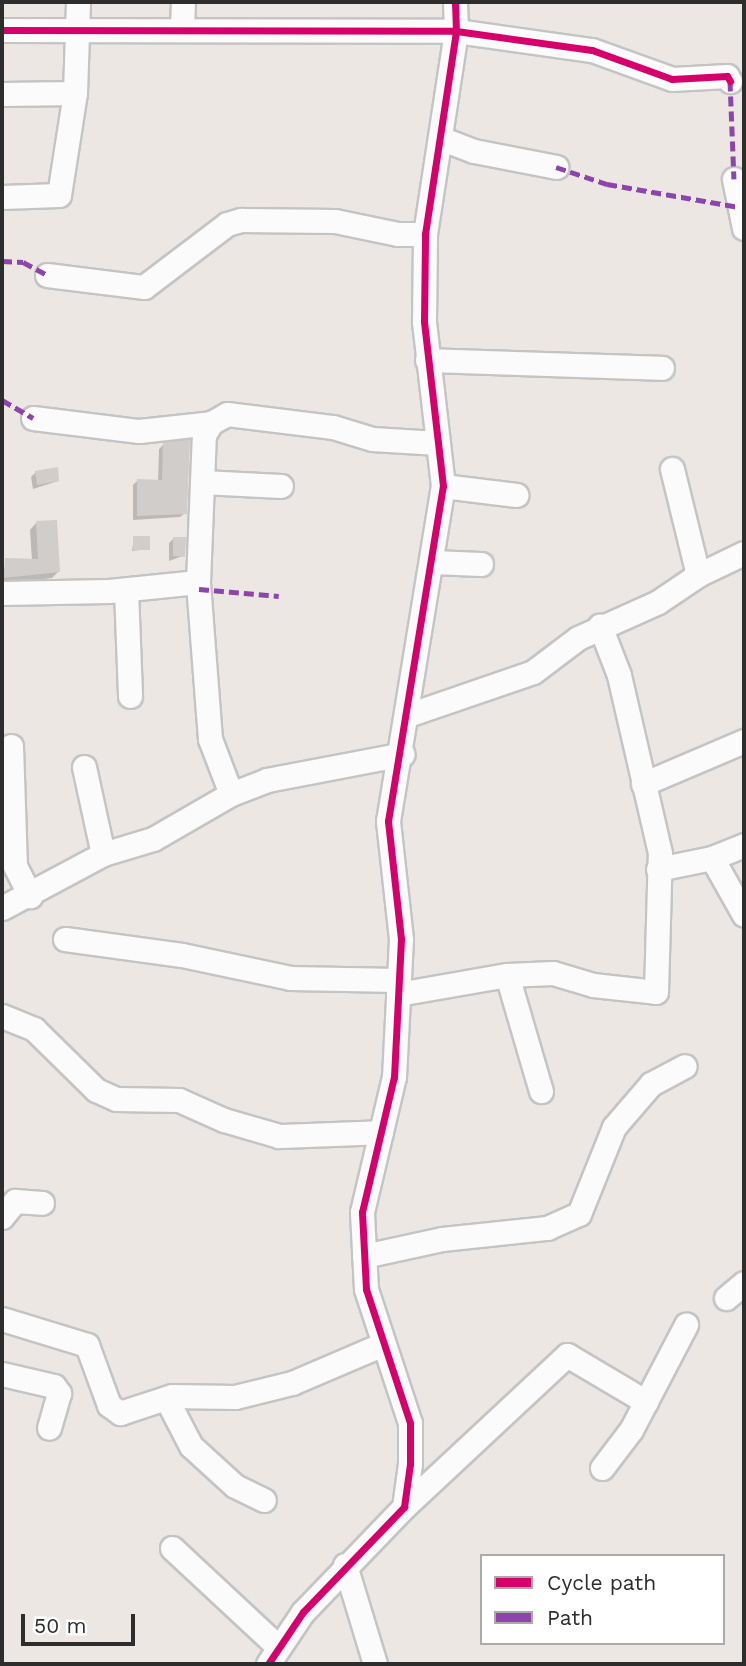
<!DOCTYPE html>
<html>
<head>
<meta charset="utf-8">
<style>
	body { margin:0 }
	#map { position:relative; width:746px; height:1666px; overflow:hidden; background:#ece7e3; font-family:"Work Sans",sans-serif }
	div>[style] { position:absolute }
	.shadow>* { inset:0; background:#0003 }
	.building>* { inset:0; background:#d0cdca }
	.roads { filter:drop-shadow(2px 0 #c5c4c4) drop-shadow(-2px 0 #c5c4c4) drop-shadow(0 2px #c5c4c4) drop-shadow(0 -2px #c5c4c4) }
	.minor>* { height:23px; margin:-11.5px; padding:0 11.5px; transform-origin:11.5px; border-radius:11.5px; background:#fcfbfb }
	.quiet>* { height:5px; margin-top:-2.5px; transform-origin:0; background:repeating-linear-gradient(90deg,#8e44ad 0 10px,transparent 0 15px) }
	.cycleway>* { height:7px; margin:-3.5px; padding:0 3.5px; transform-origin:3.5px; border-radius:3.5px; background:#d6006c }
	span { translate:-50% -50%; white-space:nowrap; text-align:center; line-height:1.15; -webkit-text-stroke:5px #fff; paint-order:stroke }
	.frame { position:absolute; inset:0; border:4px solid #2d2d2d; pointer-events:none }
	.legend { position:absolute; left:480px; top:1554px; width:245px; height:91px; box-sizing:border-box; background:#fff; border:2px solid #ababab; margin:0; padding:9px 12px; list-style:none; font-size:21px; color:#2d2d2d }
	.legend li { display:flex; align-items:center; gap:14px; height:35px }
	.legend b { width:35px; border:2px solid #ababab }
	.scale { position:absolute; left:21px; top:1614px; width:114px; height:32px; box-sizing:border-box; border:4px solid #2d2d2d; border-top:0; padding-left:9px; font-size:21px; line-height:24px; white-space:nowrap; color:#2d2d2d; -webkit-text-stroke:5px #fff; paint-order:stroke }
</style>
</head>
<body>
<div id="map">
	<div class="shadow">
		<div style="clip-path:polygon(164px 444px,185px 513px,180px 517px,133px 520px,133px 485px,137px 481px,158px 482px,159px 449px)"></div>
		<div style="clip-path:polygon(36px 472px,58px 481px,33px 489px,31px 477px)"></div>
		<div style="clip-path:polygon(36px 523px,59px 571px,52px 578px,2px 584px,6px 560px,32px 561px,30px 530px)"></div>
		<div style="clip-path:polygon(134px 538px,148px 549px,132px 551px)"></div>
		<div style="clip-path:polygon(174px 538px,183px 556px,169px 561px,169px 543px)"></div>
	</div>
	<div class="building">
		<div style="clip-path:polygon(190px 439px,187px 514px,137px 516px,137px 479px,162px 480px,163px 442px)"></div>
		<div style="clip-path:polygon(58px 467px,59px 481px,37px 485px,35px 471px)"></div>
		<div style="clip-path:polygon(57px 520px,60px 572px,4px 578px,5px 558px,38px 559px,36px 521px)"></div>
		<div style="clip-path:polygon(133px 536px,150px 536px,150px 550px,133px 550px)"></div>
		<div style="clip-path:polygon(173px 537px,186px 537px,185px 557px,173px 556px)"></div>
	</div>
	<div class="roads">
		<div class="minor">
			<div style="left:182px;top:29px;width:27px;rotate:-88deg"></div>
			<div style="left:2px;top:30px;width:454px;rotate:0.1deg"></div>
			<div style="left:456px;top:31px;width:137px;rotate:8deg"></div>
			<div style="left:592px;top:50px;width:85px;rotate:19.9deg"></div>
			<div style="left:672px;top:79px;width:55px;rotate:-3.1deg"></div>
			<div style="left:727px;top:76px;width:6px;rotate:59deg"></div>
			<div style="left:2px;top:94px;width:73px;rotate:-0.8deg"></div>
			<div style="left:440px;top:138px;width:36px;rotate:21deg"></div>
			<div style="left:474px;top:151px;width:84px;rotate:11deg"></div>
			<div style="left:734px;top:179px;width:50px;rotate:78.5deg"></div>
			<div style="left:2px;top:197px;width:57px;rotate:-2deg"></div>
			<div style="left:59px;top:195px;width:103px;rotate:-81.1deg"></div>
			<div style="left:75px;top:93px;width:91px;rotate:-88.1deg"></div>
			<div style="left:47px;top:275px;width:98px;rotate:7.1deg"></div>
			<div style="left:144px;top:287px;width:104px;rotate:-37.2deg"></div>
			<div style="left:227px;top:224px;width:15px;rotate:-16deg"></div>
			<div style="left:241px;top:220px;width:94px;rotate:0.6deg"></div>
			<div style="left:335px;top:221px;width:64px;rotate:11.7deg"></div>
			<div style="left:398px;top:234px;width:27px"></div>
			<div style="left:427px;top:360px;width:235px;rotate:1.9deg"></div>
			<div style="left:33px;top:418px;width:107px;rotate:7deg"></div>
			<div style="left:139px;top:431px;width:72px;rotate:-6.3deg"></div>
			<div style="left:672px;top:469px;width:109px;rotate:76.2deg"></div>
			<div style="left:202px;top:482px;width:79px;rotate:2.9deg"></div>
			<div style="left:443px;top:486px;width:74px;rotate:7deg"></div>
			<div style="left:432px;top:562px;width:49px;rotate:2.3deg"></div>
			<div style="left:126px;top:590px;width:106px;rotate:87.8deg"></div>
			<div style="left:2px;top:593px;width:107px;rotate:-1.1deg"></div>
			<div style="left:109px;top:591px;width:89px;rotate:-5.8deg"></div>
			<div style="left:408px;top:715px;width:132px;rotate:-19deg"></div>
			<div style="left:533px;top:672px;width:56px;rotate:-37.1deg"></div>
			<div style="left:578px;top:638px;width:88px;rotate:-24.2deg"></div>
			<div style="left:658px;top:602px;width:48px;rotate:-34deg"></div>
			<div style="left:698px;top:575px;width:51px;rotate:-25.6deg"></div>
			<div style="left:11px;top:746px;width:120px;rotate:88.1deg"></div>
			<div style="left:15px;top:866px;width:34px;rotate:63deg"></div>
			<div style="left:84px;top:767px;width:89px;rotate:77.7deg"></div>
			<div style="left:643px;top:784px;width:110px;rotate:-23.1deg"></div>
			<div style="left:231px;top:794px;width:59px;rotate:-110.9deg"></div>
			<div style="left:210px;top:739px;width:157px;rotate:-94.4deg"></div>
			<div style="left:198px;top:582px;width:147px;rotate:-87.7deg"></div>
			<div style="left:204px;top:435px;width:14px;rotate:-60deg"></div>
			<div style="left:211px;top:423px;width:18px;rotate:-29deg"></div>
			<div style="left:227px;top:414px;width:107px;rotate:7deg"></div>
			<div style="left:333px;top:427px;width:41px;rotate:17.1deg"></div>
			<div style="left:372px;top:439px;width:66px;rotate:3.5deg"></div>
			<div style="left:712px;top:858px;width:65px;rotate:60.7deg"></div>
			<div style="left:658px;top:869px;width:55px;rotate:-11.5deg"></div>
			<div style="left:712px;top:858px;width:35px;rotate:-22deg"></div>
			<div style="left:2px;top:908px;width:115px;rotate:-28.1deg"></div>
			<div style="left:103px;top:854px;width:52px;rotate:-16.7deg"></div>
			<div style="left:153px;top:839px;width:90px;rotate:-30deg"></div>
			<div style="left:231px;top:794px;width:39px;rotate:-21deg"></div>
			<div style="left:267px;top:780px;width:138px;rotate:-10.8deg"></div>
			<div style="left:65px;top:939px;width:118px;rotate:7.8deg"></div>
			<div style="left:182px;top:955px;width:110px;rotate:12deg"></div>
			<div style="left:290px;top:978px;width:109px;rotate:1.1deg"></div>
			<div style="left:507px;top:975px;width:121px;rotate:73.7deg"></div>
			<div style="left:398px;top:994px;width:111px;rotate:-9.9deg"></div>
			<div style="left:507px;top:975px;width:46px;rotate:-2.5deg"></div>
			<div style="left:553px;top:973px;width:42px;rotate:16.7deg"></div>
			<div style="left:593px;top:985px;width:63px;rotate:6.3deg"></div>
			<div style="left:656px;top:992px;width:139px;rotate:-88.4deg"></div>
			<div style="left:660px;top:853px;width:183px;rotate:-103deg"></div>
			<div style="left:619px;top:675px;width:53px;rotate:-111.2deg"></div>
			<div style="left:2px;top:1016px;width:35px;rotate:22deg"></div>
			<div style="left:34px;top:1029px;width:87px;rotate:44.5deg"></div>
			<div style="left:96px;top:1090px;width:22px;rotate:24deg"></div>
			<div style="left:116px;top:1099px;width:63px;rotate:0.9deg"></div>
			<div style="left:179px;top:1100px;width:49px;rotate:24deg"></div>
			<div style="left:224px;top:1120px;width:57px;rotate:16.2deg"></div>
			<div style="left:279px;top:1136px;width:102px;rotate:-2.2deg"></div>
			<div style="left:2px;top:1217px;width:21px;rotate:-51deg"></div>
			<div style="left:15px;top:1201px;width:27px;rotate:4deg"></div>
			<div style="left:364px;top:1256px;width:80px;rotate:-12.3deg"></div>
			<div style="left:442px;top:1239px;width:106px;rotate:-6deg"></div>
			<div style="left:547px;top:1228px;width:35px;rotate:-24deg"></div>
			<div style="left:579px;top:1214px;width:94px;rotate:-68.1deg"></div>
			<div style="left:614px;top:1127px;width:57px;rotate:-49.3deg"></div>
			<div style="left:651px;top:1084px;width:38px;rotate:-28deg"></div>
			<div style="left:726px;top:1298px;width:23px;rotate:-40deg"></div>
			<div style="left:2px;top:1319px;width:89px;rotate:17deg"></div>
			<div style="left:87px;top:1345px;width:64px;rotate:69.9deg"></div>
			<div style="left:109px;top:1405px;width:14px;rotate:36deg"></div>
			<div style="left:120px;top:1413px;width:55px;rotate:-18.1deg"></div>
			<div style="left:172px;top:1396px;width:63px;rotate:0.9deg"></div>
			<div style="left:235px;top:1397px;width:59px;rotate:-13.8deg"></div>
			<div style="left:292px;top:1383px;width:97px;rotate:-23.1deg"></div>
			<div style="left:2px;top:1374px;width:53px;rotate:13deg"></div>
			<div style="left:54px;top:1386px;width:9px;rotate:54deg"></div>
			<div style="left:59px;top:1393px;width:36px;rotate:106deg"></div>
			<div style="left:166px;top:1398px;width:54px;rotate:62.5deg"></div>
			<div style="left:191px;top:1446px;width:59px;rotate:42.3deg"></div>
			<div style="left:235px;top:1486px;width:32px;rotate:26deg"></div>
			<div style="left:602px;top:1468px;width:48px;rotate:-52.7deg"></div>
			<div style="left:631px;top:1430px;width:119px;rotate:-62.4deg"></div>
			<div style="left:404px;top:1507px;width:223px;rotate:-43deg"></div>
			<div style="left:567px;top:1355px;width:92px;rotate:30.7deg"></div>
			<div style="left:172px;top:1548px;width:144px;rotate:43deg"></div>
			<div style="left:345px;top:1565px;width:103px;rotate:73.1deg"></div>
			<div style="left:268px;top:1664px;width:63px;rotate:-56.1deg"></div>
			<div style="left:303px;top:1612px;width:146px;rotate:-46.1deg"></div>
			<div style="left:404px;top:1507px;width:43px;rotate:-82.1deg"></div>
			<div style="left:410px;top:1464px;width:41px;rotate:-90deg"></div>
			<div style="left:410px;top:1423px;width:141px;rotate:-108.2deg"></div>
			<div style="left:366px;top:1289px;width:77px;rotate:-93deg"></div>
			<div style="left:362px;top:1212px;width:139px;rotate:-76.7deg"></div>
			<div style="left:394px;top:1077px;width:138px;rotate:-87.1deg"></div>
			<div style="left:401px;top:939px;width:119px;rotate:-96.3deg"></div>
			<div style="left:388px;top:821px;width:339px;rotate:-80.7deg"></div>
			<div style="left:443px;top:486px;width:166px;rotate:-96.6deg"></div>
			<div style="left:424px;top:321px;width:87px;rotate:-89.3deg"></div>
			<div style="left:425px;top:234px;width:205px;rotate:-81.3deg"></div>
			<div style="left:456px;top:31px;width:29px;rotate:-92deg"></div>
		</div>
	</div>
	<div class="quiet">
		<div style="left:730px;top:81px;width:98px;rotate:87.7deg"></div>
		<div style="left:556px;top:167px;width:54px;rotate:18.4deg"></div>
		<div style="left:607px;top:184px;width:134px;rotate:9.9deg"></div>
		<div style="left:2px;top:261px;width:21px;rotate:3deg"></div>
		<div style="left:23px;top:262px;width:27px;rotate:28deg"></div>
		<div style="left:2px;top:400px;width:36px;rotate:30deg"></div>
		<div style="left:199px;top:589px;width:80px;rotate:5deg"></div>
	</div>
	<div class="cycleway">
		<div style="left:2px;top:30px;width:454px;rotate:0.1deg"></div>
		<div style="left:456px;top:31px;width:137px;rotate:8deg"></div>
		<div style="left:592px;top:50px;width:85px;rotate:19.9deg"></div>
		<div style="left:672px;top:79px;width:55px;rotate:-3.1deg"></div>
		<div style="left:727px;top:76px;width:6px;rotate:59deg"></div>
		<div style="left:268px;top:1664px;width:63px;rotate:-56.1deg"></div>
		<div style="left:303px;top:1612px;width:146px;rotate:-46.1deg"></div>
		<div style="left:404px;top:1507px;width:43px;rotate:-82.1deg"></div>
		<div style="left:410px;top:1464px;width:41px;rotate:-90deg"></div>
		<div style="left:410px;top:1423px;width:141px;rotate:-108.2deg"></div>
		<div style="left:366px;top:1289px;width:77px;rotate:-93deg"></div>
		<div style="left:362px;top:1212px;width:139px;rotate:-76.7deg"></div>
		<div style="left:394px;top:1077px;width:138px;rotate:-87.1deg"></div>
		<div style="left:401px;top:939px;width:119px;rotate:-96.3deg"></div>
		<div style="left:388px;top:821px;width:339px;rotate:-80.7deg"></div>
		<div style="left:443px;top:486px;width:166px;rotate:-96.6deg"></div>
		<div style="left:424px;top:321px;width:87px;rotate:-89.3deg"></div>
		<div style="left:425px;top:234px;width:205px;rotate:-81.3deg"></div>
		<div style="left:456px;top:31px;width:29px;rotate:-92deg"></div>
	</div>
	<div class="frame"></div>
	<ul class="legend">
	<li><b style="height:9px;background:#d6006c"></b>Cycle path</li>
	<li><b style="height:9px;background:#8e44ad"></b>Path</li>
	</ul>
	<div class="scale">50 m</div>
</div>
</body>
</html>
